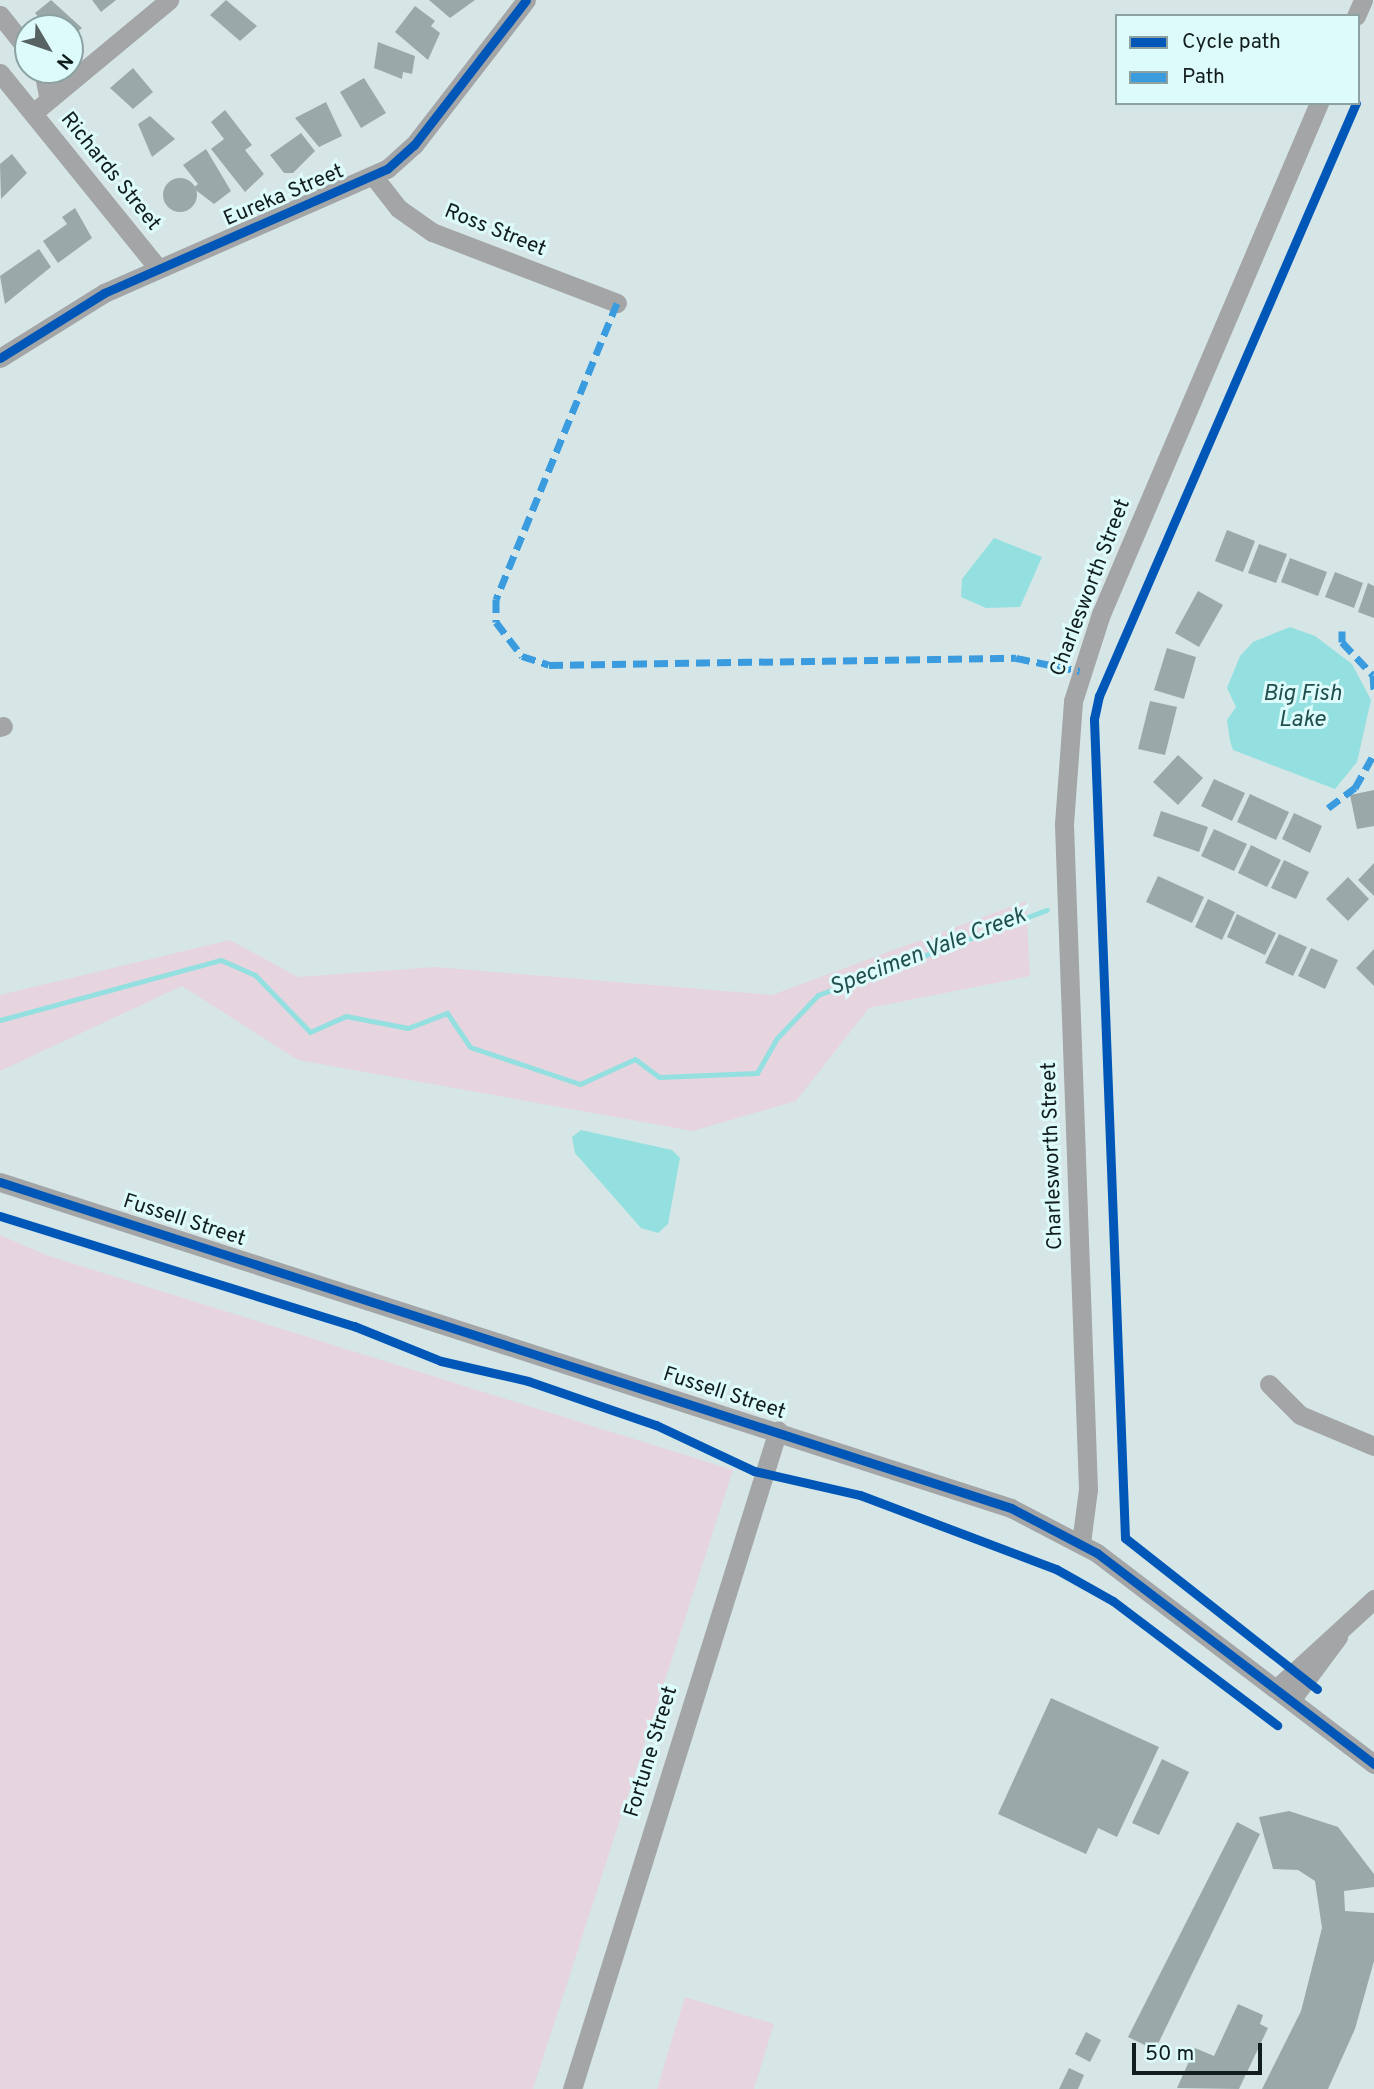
<!DOCTYPE html>
<html>
<head>
<meta charset="utf-8">
<style>
	body { margin:0 }
	#map { position:relative; width:1374px; height:2089px; overflow:hidden; background:#d6e6e6; font-family:Overpass,sans-serif }
	div>[style] { position:absolute }
	.green>* { inset:0; background:#e6d4df }
	.water>* { inset:0; background:#94e0e0 }
	.stream>* { height:5px; margin:-2.5px; padding:0 2.5px; transform-origin:2.5px; border-radius:2.5px; background:#94e0e0 }
	.building>* { inset:0; background:#9ba8a8 }
	.round { border-radius:50% }
	.minor>* { height:19px; margin:-9.5px; padding:0 9.5px; transform-origin:9.5px; border-radius:9.5px; background:#a3a5a6 }
	.quiet>* { height:7px; margin-top:-3.5px; transform-origin:0; background:repeating-linear-gradient(90deg,#3a9bdf 0 14px,transparent 0 21px) }
	.cycleway>* { height:9px; margin:-4.5px; padding:0 4.5px; transform-origin:4.5px; border-radius:4.5px; background:#0057b8 }
	span { translate:-50% -50%; white-space:nowrap; text-align:center; line-height:1.15; -webkit-text-stroke:6px #ddfbfa; paint-order:stroke }
	.street-label { font-size:21px; color:#121d1d }
	.water-label { font-size:23px; color:#214f4f; font-style:italic }
	.legend { position:absolute; left:1115px; top:14px; width:245px; height:91px; box-sizing:border-box; background:#ddfbfa; border:2px solid #8ca2a2; margin:0; padding:9px 12px; list-style:none; font-size:21px; color:#121d1d }
	.legend li { display:flex; align-items:center; gap:14px; height:35px }
	.legend b { width:35px; border:2px solid #8ca2a2 }
	.north { position:absolute; left:14px; top:14px; width:70px; height:70px; box-sizing:border-box; background:#ddfbfa; border:2px solid #8ca2a2; border-radius:50%; rotate:129deg; font-size:19px; font-weight:700; line-height:28px; text-align:center; color:#121d1d }
	.north::after { content:''; display:block; margin:auto; width:24px; height:32px; background:#576363; clip-path:polygon(50% 0,100% 100%,50% 72%,0 100%) }
	.scale { position:absolute; left:1132px; top:2043px; width:130px; height:32px; box-sizing:border-box; border:4px solid #121d1d; border-top:0; padding-left:9px; font-size:21px; line-height:24px; white-space:nowrap; color:#121d1d; -webkit-text-stroke:5px #ddfbfa; paint-order:stroke }
</style>
</head>
<body>
<div id="map">
	<div class="green">
		<div style="clip-path:polygon(1026px 901px,1030px 976px,869px 1008px,796px 1101px,693px 1131px,298px 1060px,182px 986px,0 1071px,0 995px,230px 940px,298px 977px,435px 967px,772px 995px)"></div>
		<div style="clip-path:polygon(0 1235px,49px 1256px,733px 1470px,533px 2089px,0 2089px)"></div>
		<div style="clip-path:polygon(685px 1997px,774px 2024px,754px 2089px,657px 2089px)"></div>
	</div>
	<div class="water">
		<div style="clip-path:polygon(994px 538px,1042px 557px,1020px 607px,986px 608px,961px 597px,962px 579px)"></div>
		<div style="clip-path:polygon(1290px 627px,1315px 636px,1352px 664px,1371px 700px,1357px 762px,1335px 789px,1233px 750px,1230px 741px,1227px 720px,1236px 707px,1227px 688px,1240px 656px,1253px 642px)"></div>
		<div style="clip-path:polygon(581px 1130px,672px 1150px,680px 1158px,668px 1224px,658px 1233px,641px 1228px,575px 1153px,572px 1137px)"></div>
	</div>
	<div class="stream">
		<div style="left:0;top:1020px;width:229px;rotate:-15.2deg"></div>
		<div style="left:221px;top:960px;width:37px;rotate:24deg"></div>
		<div style="left:255px;top:975px;width:79px;rotate:46deg"></div>
		<div style="left:310px;top:1032px;width:39px;rotate:-24deg"></div>
		<div style="left:346px;top:1016px;width:63px;rotate:11deg"></div>
		<div style="left:408px;top:1028px;width:42px;rotate:-21deg"></div>
		<div style="left:447px;top:1013px;width:41px;rotate:55.9deg"></div>
		<div style="left:470px;top:1047px;width:116px;rotate:18.6deg"></div>
		<div style="left:580px;top:1084px;width:60px;rotate:-24.4deg"></div>
		<div style="left:635px;top:1059px;width:30px;rotate:37deg"></div>
		<div style="left:659px;top:1077px;width:98px;rotate:-2.3deg"></div>
		<div style="left:757px;top:1073px;width:40px;rotate:-60.3deg"></div>
		<div style="left:777px;top:1038px;width:59px;rotate:-46.4deg"></div>
		<div style="left:818px;top:995px;width:244px;rotate:-20.4deg"></div>
	</div>
	<div class="building">
		<div style="clip-path:polygon(51px 0,82px 28px,70px 38px,70px 28px,48px 28px,35px 13px)"></div>
		<div style="clip-path:polygon(92px 0,116px 0,101px 12px)"></div>
		<div style="clip-path:polygon(226px 0,257px 26px,240px 41px,210px 15px)"></div>
		<div style="clip-path:polygon(429px 0,475px 0,450px 18px)"></div>
		<div style="clip-path:polygon(415px 6px,435px 21px,431px 26px,440px 33px,428px 60px,395px 32px)"></div>
		<div style="clip-path:polygon(378px 42px,415px 56px,412px 74px,403px 72px,402px 79px,374px 68px)"></div>
		<div style="clip-path:polygon(133px 68px,153px 92px,133px 109px,110px 88px)"></div>
		<div style="clip-path:polygon(364px 78px,386px 113px,361px 128px,340px 92px)"></div>
		<div style="clip-path:polygon(326px 102px,342px 136px,319px 147px,295px 118px)"></div>
		<div style="clip-path:polygon(225px 110px,252px 145px,245px 150px,264px 174px,245px 192px,211px 149px,224px 139px,211px 122px)"></div>
		<div style="clip-path:polygon(150px 116px,175px 139px,152px 157px,138px 124px)"></div>
		<div style="clip-path:polygon(301px 133px,315px 151px,293px 173px,284px 173px,270px 155px)"></div>
		<div style="clip-path:polygon(206px 149px,231px 191px,214px 204px,193px 188px,198px 184px,183px 165px)"></div>
		<div style="clip-path:polygon(12px 154px,27px 173px,1px 199px,0 164px)"></div>
		<div class="round" style="left:163px;top:178px;width:34px;height:34px"></div>
		<div style="clip-path:polygon(75px 208px,92px 238px,58px 263px,43px 241px,67px 224px,62px 217px)"></div>
		<div style="clip-path:polygon(39px 249px,51px 267px,5px 304px,0 276px)"></div>
		<div style="clip-path:polygon(1227px 530px,1255px 541px,1243px 572px,1215px 561px)"></div>
		<div style="clip-path:polygon(1259px 544px,1287px 554px,1276px 583px,1248px 573px)"></div>
		<div style="clip-path:polygon(1290px 558px,1327px 572px,1318px 596px,1281px 582px)"></div>
		<div style="clip-path:polygon(1335px 572px,1363px 583px,1354px 608px,1325px 597px)"></div>
		<div style="clip-path:polygon(1368px 583px,1374px 586px,1374px 618px,1358px 612px)"></div>
		<div style="clip-path:polygon(1198px 591px,1223px 605px,1199px 647px,1175px 633px)"></div>
		<div style="clip-path:polygon(1167px 648px,1196px 657px,1184px 699px,1154px 690px)"></div>
		<div style="clip-path:polygon(1150px 701px,1177px 707px,1165px 755px,1138px 749px)"></div>
		<div style="clip-path:polygon(1178px 755px,1203px 778px,1178px 805px,1153px 782px)"></div>
		<div style="clip-path:polygon(1214px 779px,1245px 793px,1232px 821px,1201px 806px)"></div>
		<div style="clip-path:polygon(1374px 790px,1374px 826px,1357px 829px,1350px 795px)"></div>
		<div style="clip-path:polygon(1250px 794px,1289px 812px,1276px 840px,1237px 822px)"></div>
		<div style="clip-path:polygon(1161px 811px,1208px 827px,1199px 852px,1153px 836px)"></div>
		<div style="clip-path:polygon(1294px 813px,1322px 826px,1310px 853px,1282px 839px)"></div>
		<div style="clip-path:polygon(1214px 829px,1247px 844px,1234px 871px,1201px 856px)"></div>
		<div style="clip-path:polygon(1251px 845px,1281px 860px,1267px 887px,1238px 873px)"></div>
		<div style="clip-path:polygon(1284px 860px,1309px 872px,1296px 899px,1271px 888px)"></div>
		<div style="clip-path:polygon(1374px 863px,1374px 896px,1358px 880px)"></div>
		<div style="clip-path:polygon(1158px 876px,1204px 897px,1192px 923px,1146px 902px)"></div>
		<div style="clip-path:polygon(1348px 877px,1369px 899px,1348px 921px,1326px 899px)"></div>
		<div style="clip-path:polygon(1208px 899px,1235px 912px,1222px 940px,1195px 927px)"></div>
		<div style="clip-path:polygon(1237px 914px,1276px 933px,1265px 955px,1227px 937px)"></div>
		<div style="clip-path:polygon(1279px 934px,1307px 947px,1293px 976px,1265px 963px)"></div>
		<div style="clip-path:polygon(1311px 948px,1338px 960px,1325px 989px,1298px 976px)"></div>
		<div style="clip-path:polygon(1374px 949px,1374px 986px,1356px 968px)"></div>
		<div style="clip-path:polygon(1051px 1698px,1159px 1747px,1117px 1837px,1098px 1828px,1086px 1854px,998px 1814px)"></div>
		<div style="clip-path:polygon(1162px 1759px,1189px 1772px,1159px 1835px,1132px 1823px)"></div>
		<div style="clip-path:polygon(1289px 1811px,1338px 1827px,1374px 1874px,1374px 1887px,1344px 1891px,1345px 1911px,1374px 1913px,1374px 1961px,1355px 2029px,1328px 2089px,1262px 2089px,1301px 2011px,1322px 1928px,1315px 1881px,1298px 1870px,1273px 1869px,1259px 1817px)"></div>
		<div style="clip-path:polygon(1237px 1822px,1260px 1834px,1155px 2050px,1128px 2037px)"></div>
		<div style="clip-path:polygon(1238px 2004px,1263px 2015px,1260px 2024px,1268px 2028px,1239px 2089px,1177px 2088px,1195px 2048px,1214px 2056px)"></div>
		<div style="clip-path:polygon(1086px 2032px,1101px 2040px,1090px 2062px,1075px 2054px)"></div>
		<div style="clip-path:polygon(1069px 2068px,1084px 2075px,1078px 2089px,1059px 2089px)"></div>
	</div>
	<div class="minor">
		<div style="left:0;top:15px;width:45px;rotate:51.3deg"></div>
		<div style="left:1356px;top:16px;width:17px;rotate:-66deg"></div>
		<div style="left:43px;top:70px;width:25px;rotate:79deg"></div>
		<div style="left:0;top:73px;width:251px;rotate:51deg"></div>
		<div style="left:33px;top:113px;width:177px;rotate:-39.7deg"></div>
		<div style="left:374px;top:177px;width:39px;rotate:52deg"></div>
		<div style="left:398px;top:208px;width:42px;rotate:35.2deg"></div>
		<div style="left:432px;top:232px;width:198px;rotate:21deg"></div>
		<div style="left:0;top:358px;width:123px;rotate:-32deg"></div>
		<div style="left:104px;top:293px;width:309px;rotate:-23.7deg"></div>
		<div style="left:387px;top:169px;width:36px;rotate:-42deg"></div>
		<div style="left:414px;top:145px;width:183px;rotate:-52.3deg"></div>
		<div style="left:0;top:727px;width:3px;rotate:-18deg"></div>
		<div style="left:0;top:1182px;width:1062px;rotate:17.87deg"></div>
		<div style="left:1011px;top:1508px;width:97px;rotate:27.6deg"></div>
		<div style="left:1097px;top:1553px;width:348px;rotate:37.3deg"></div>
		<div style="left:1269px;top:1384px;width:44px;rotate:45deg"></div>
		<div style="left:1300px;top:1415px;width:80px;rotate:22.7deg"></div>
		<div style="left:1081px;top:1543px;width:54px;rotate:-82.6deg"></div>
		<div style="left:1088px;top:1489px;width:665px;rotate:-92.07deg"></div>
		<div style="left:1064px;top:824px;width:123px;rotate:-85.8deg"></div>
		<div style="left:1073px;top:701px;width:91px;rotate:-72.2deg"></div>
		<div style="left:1101px;top:614px;width:556px;rotate:-66.9deg"></div>
		<div style="left:1277px;top:1688px;width:132px;rotate:-42.5deg"></div>
		<div style="left:1291px;top:1700px;width:79px;rotate:-53.3deg"></div>
		<div style="left:572px;top:2089px;width:690px;rotate:-72.64deg"></div>
	</div>
	<div class="quiet">
		<div style="left:617px;top:303px;width:320px;rotate:112.2deg"></div>
		<div style="left:496px;top:599px;width:23px;rotate:90deg"></div>
		<div style="left:496px;top:622px;width:43px;rotate:52.6deg"></div>
		<div style="left:522px;top:656px;width:28px;rotate:18deg"></div>
		<div style="left:549px;top:665px;width:467px;rotate:-0.9deg"></div>
		<div style="left:1016px;top:658px;width:65px;rotate:11.5deg"></div>
		<div style="left:1342px;top:631px;width:11px;rotate:90deg"></div>
		<div style="left:1342px;top:642px;width:45px;rotate:46.8deg"></div>
		<div style="left:1373px;top:675px;width:16px;rotate:86deg"></div>
		<div style="left:1328px;top:808px;width:34px;rotate:-37deg"></div>
		<div style="left:1355px;top:788px;width:39px;rotate:-61deg"></div>
	</div>
	<div class="cycleway">
		<div style="left:0;top:358px;width:123px;rotate:-32deg"></div>
		<div style="left:104px;top:293px;width:309px;rotate:-23.7deg"></div>
		<div style="left:387px;top:169px;width:36px;rotate:-42deg"></div>
		<div style="left:414px;top:145px;width:183px;rotate:-52.3deg"></div>
		<div style="left:0;top:1182px;width:1062px;rotate:17.87deg"></div>
		<div style="left:1011px;top:1508px;width:97px;rotate:27.6deg"></div>
		<div style="left:1097px;top:1553px;width:348px;rotate:37.3deg"></div>
		<div style="left:0;top:1216px;width:371px;rotate:17.3deg"></div>
		<div style="left:354px;top:1326px;width:94px;rotate:21.9deg"></div>
		<div style="left:441px;top:1361px;width:89px;rotate:12.9deg"></div>
		<div style="left:528px;top:1381px;width:135px;rotate:19deg"></div>
		<div style="left:656px;top:1425px;width:108px;rotate:25.1deg"></div>
		<div style="left:754px;top:1471px;width:109px;rotate:12.8deg"></div>
		<div style="left:860px;top:1495px;width:210px;rotate:20.7deg"></div>
		<div style="left:1056px;top:1569px;width:65px;rotate:29.3deg"></div>
		<div style="left:1113px;top:1601px;width:206px;rotate:37.1deg"></div>
		<div style="left:1317px;top:1689px;width:244px;rotate:-141.8deg"></div>
		<div style="left:1125px;top:1538px;width:820px;rotate:-92.17deg"></div>
		<div style="left:1094px;top:719px;width:24px;rotate:-78deg"></div>
		<div style="left:1099px;top:696px;width:646px;rotate:-66.57deg"></div>
	</div>
	<div class="street-label">
		<span style="left:110px;top:172px;rotate:51deg">Richards Street</span>
		<span style="left:284px;top:196px;rotate:-23deg">Eureka Street</span>
		<span style="left:495px;top:231px;rotate:22deg">Ross Street</span>
		<span style="left:1091px;top:588px;rotate:-69deg">Charlesworth Street</span>
		<span style="left:1053px;top:1156px;rotate:-92deg">Charlesworth Street</span>
		<span style="left:184px;top:1221px;rotate:18deg">Fussell Street</span>
		<span style="left:724px;top:1394px;rotate:18deg">Fussell Street</span>
		<span style="left:652px;top:1752px;rotate:-73deg">Fortune Street</span>
	</div>
	<div class="water-label">
		<span style="left:1302px;top:708px">Big Fish<br>Lake</span>
		<span style="left:928px;top:953px;rotate:-21deg">Specimen Vale Creek</span>
	</div>
	<ul class="legend">
	<li><b style="height:9px;background:#0057b8"></b>Cycle path</li>
	<li><b style="height:9px;background:#3a9bdf"></b>Path</li>
	</ul>
	<div class="north">N</div>
	<div class="scale">50 m</div>
</div>
</body>
</html>
